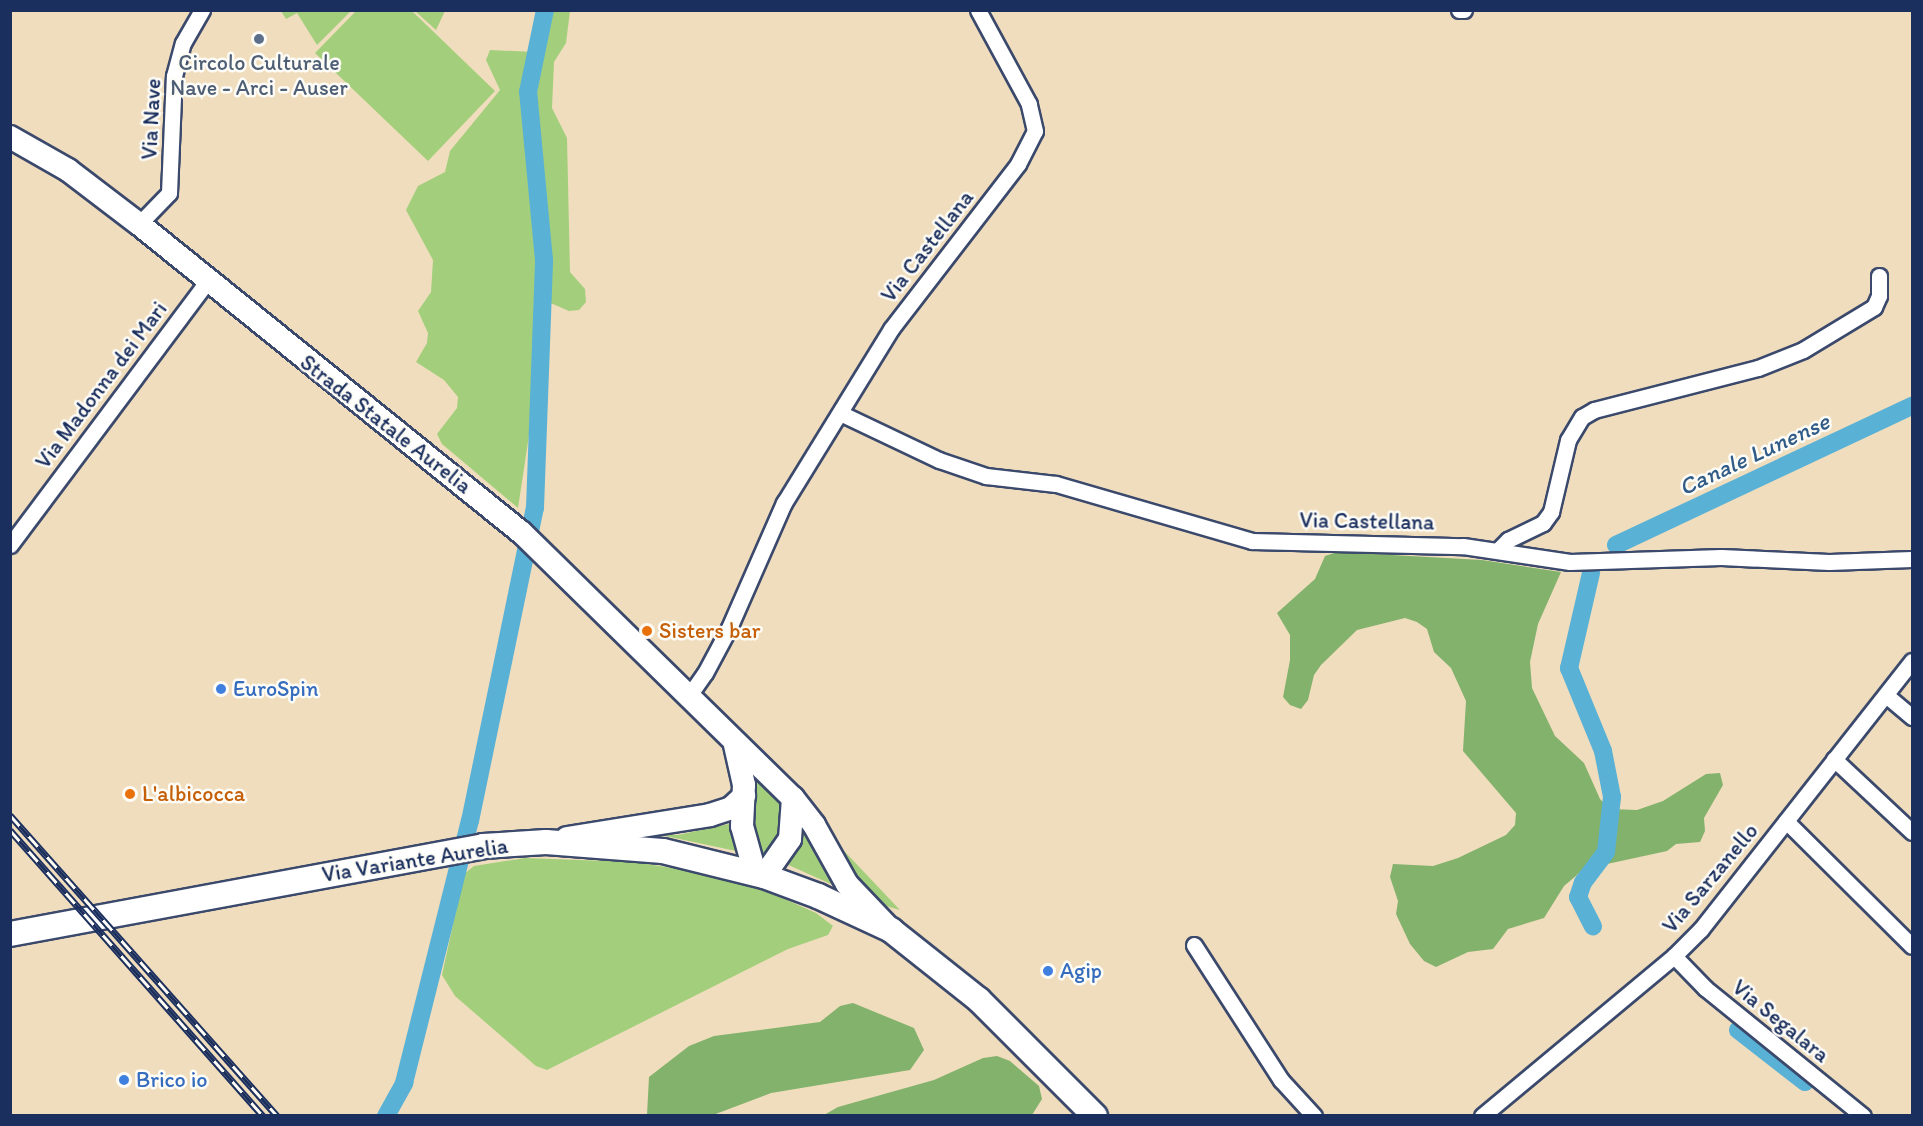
<!DOCTYPE html>
<html>
<head>
<meta charset="utf-8">
<style>
	body { margin:0 }
	#map { position:relative; width:1923px; height:1126px; overflow:hidden; background:#f0ddbd; font-family:Itim,sans-serif }
	div>[style] { position:absolute }
	.green>* { inset:0; background:#a3cf7c }
	.forest>* { inset:0; background:#82b26c }
	.canal>* { height:18px; margin:-9px; padding:0 9px; transform-origin:9px; border-radius:9px; background:#59b1d6 }
	.roads { filter:drop-shadow(2px 0 #3b496c) drop-shadow(-2px 0 #3b496c) drop-shadow(0 2px #3b496c) drop-shadow(0 -2px #3b496c) }
	.street>* { height:15px; margin:-7.5px; padding:0 7.5px; transform-origin:7.5px; border-radius:7.5px; background:#fff }
	.secondary>* { height:22px; margin:-11px; padding:0 11px; transform-origin:11px; border-radius:11px; background:#fff }
	.primary>* { height:24px; margin:-12px; padding:0 12px; transform-origin:12px; border-radius:12px; background:#fff }
	.rail>* { height:7px; margin-top:-3.5px; transform-origin:0; background:repeating-linear-gradient(90deg,#fdfcf7 0 14px,#1b2f5e 0 28px); box-sizing:border-box; border-block:2px solid #1b2f5e }
	.dots>* { width:16px; height:16px; translate:-50% -50%; box-sizing:border-box; border:3px solid #fdfcf7; border-radius:50% }
	span { translate:-50% -50%; white-space:nowrap; text-align:center; line-height:1.15; -webkit-text-stroke:5px #fdfcf7; paint-order:stroke }
	.service-label { font-size:22px; color:#4e5e75 }
	.street-label { font-size:22px; color:#1b2f5e }
	.food-label { font-size:22px; color:#c56008 }
	.left { translate:0 -50%; text-align:left }
	.shop-label { font-size:22px; color:#366cbe }
	.water-label { font-size:24px; color:#315c88; font-style:italic }
	.frame { position:absolute; inset:0; border:12px solid #1b2f5e; pointer-events:none }
</style>
</head>
<body>
<div id="map">
	<div class="green">
		<div style="clip-path:polygon(550px 10px,570px 11px,566px 43px,554px 62px,552px 108px,567px 138px,570px 272px,585px 289px,586px 302px,579px 310px,569px 311px,539px 298px,533px 409px,518px 508px,442px 444px,437px 434px,457px 408px,458px 397px,444px 380px,416px 362px,427px 343px,428px 333px,418px 311px,431px 292px,433px 260px,406px 210px,418px 186px,445px 172px,450px 151px,500px 90px,486px 60px,490px 50px,535px 52px)"></div>
		<div style="clip-path:polygon(281px 11px,351px 11px,317px 45px,297px 13px,286px 19px)"></div>
		<div style="clip-path:polygon(356px 11px,412px 11px,495px 91px,428px 161px,315px 53px)"></div>
		<div style="clip-path:polygon(415px 11px,445px 11px,436px 30px)"></div>
		<div style="clip-path:polygon(759px 775px,776px 792px,785px 827px,767px 856px,759px 858px,753px 849px,752px 803px)"></div>
		<div style="clip-path:polygon(804px 823px,822px 863px,842px 889px,784px 863px)"></div>
		<div style="clip-path:polygon(729px 824px,733px 826px,736px 851px,656px 834px,678px 835px)"></div>
		<div style="clip-path:polygon(829px 835px,900px 910px,886px 906px,866px 891px)"></div>
		<div style="clip-path:polygon(525px 858px,635px 862px,690px 871px,755px 886px,816px 913px,833px 926px,828px 935px,788px 949px,547px 1070px,536px 1066px,455px 996px,442px 975px,464px 874px,474px 866px)"></div>
	</div>
	<div class="forest">
		<div style="clip-path:polygon(1337px 552px,1482px 560px,1561px 572px,1538px 624px,1530px 662px,1532px 688px,1555px 736px,1584px 763px,1600px 799px,1610px 809px,1637px 810px,1663px 801px,1706px 774px,1720px 773px,1723px 785px,1704px 818px,1705px 831px,1700px 842px,1676px 844px,1667px 851px,1584px 869px,1564px 886px,1544px 918px,1508px 929px,1493px 949px,1468px 952px,1436px 967px,1424px 961px,1410px 944px,1396px 914px,1398px 901px,1390px 877px,1393px 864px,1433px 866px,1458px 858px,1506px 835px,1515px 825px,1516px 813px,1463px 751px,1466px 701px,1451px 668px,1434px 652px,1427px 629px,1417px 622px,1405px 618px,1357px 630px,1321px 665px,1314px 675px,1308px 700px,1301px 709px,1290px 705px,1283px 697px,1290px 660px,1290px 635px,1277px 613px,1315px 579px,1325px 556px)"></div>
		<div style="clip-path:polygon(853px 1003px,914px 1028px,924px 1050px,910px 1070px,771px 1093px,713px 1115px,647px 1115px,649px 1077px,689px 1046px,714px 1036px,820px 1022px,840px 1006px)"></div>
		<div style="clip-path:polygon(997px 1056px,1010px 1061px,1039px 1086px,1042px 1099px,1032px 1115px,824px 1115px,838px 1107px,934px 1080px,983px 1058px)"></div>
	</div>
	<div class="canal">
		<div style="left:1616px;top:545px;width:327px;rotate:-25.2deg"></div>
		<div style="left:1591px;top:573px;width:98px;rotate:103deg"></div>
		<div style="left:1569px;top:668px;width:90px;rotate:67.7deg"></div>
		<div style="left:1603px;top:751px;width:47px;rotate:78.9deg"></div>
		<div style="left:1612px;top:797px;width:55px;rotate:96.2deg"></div>
		<div style="left:1606px;top:852px;width:38px;rotate:127deg"></div>
		<div style="left:1583px;top:882px;width:16px;rotate:108deg"></div>
		<div style="left:1578px;top:897px;width:33px;rotate:63deg"></div>
		<div style="left:1738px;top:1030px;width:85px;rotate:37.8deg"></div>
		<div style="left:386px;top:1116px;width:38px;rotate:-61deg"></div>
		<div style="left:404px;top:1083px;width:270px;rotate:-75.9deg"></div>
		<div style="left:470px;top:821px;width:320px;rotate:-78.3deg"></div>
		<div style="left:535px;top:508px;width:248px;rotate:-87.9deg"></div>
		<div style="left:544px;top:260px;width:169px;rotate:-95.4deg"></div>
		<div style="left:528px;top:92px;width:84px;rotate:-78.3deg"></div>
	</div>
	<div class="roads">
		<div class="street">
			<div style="left:1459px;top:10px;width:5px"></div>
			<div style="left:139px;top:224px;width:43px;rotate:-45.9deg"></div>
			<div style="left:169px;top:193px;width:117px;rotate:-87.6deg"></div>
			<div style="left:174px;top:76px;width:34px;rotate:-75deg"></div>
			<div style="left:183px;top:43px;width:38px;rotate:-60deg"></div>
			<div style="left:840px;top:413px;width:110px;rotate:25.4deg"></div>
			<div style="left:939px;top:460px;width:50px;rotate:18.8deg"></div>
			<div style="left:986px;top:476px;width:70px;rotate:6.5deg"></div>
			<div style="left:1056px;top:484px;width:204px;rotate:16.2deg"></div>
			<div style="left:1252px;top:541px;width:211px;rotate:1.4deg"></div>
			<div style="left:1463px;top:546px;width:108px;rotate:8.5deg"></div>
			<div style="left:1570px;top:562px;width:151px;rotate:-1.9deg"></div>
			<div style="left:1721px;top:557px;width:108px;rotate:2.7deg"></div>
			<div style="left:1829px;top:562px;width:83px;rotate:-2.1deg"></div>
			<div style="left:10px;top:545px;width:329px;rotate:-53.2deg"></div>
			<div style="left:1499px;top:549px;width:13px;rotate:-45deg"></div>
			<div style="left:1508px;top:540px;width:39px;rotate:-26deg"></div>
			<div style="left:1543px;top:523px;width:14px;rotate:-54deg"></div>
			<div style="left:1551px;top:512px;width:74px;rotate:-76.7deg"></div>
			<div style="left:1568px;top:440px;width:27px;rotate:-59deg"></div>
			<div style="left:1582px;top:417px;width:14px;rotate:-30deg"></div>
			<div style="left:1594px;top:410px;width:169px;rotate:-14.4deg"></div>
			<div style="left:1758px;top:368px;width:48px;rotate:-21.8deg"></div>
			<div style="left:1803px;top:350px;width:83px;rotate:-31.2deg"></div>
			<div style="left:1874px;top:307px;width:12px;rotate:-66deg"></div>
			<div style="left:1879px;top:296px;width:20px;rotate:-90deg"></div>
			<div style="left:1887px;top:696px;width:33px;rotate:40deg"></div>
			<div style="left:688px;top:697px;width:29px;rotate:-55deg"></div>
			<div style="left:705px;top:673px;width:51px;rotate:-61.9deg"></div>
			<div style="left:729px;top:628px;width:137px;rotate:-66.3deg"></div>
			<div style="left:784px;top:503px;width:204px;rotate:-58.4deg"></div>
			<div style="left:891px;top:329px;width:208px;rotate:-52.4deg"></div>
			<div style="left:1018px;top:164px;width:37px;rotate:-63deg"></div>
			<div style="left:1035px;top:131px;width:28px;rotate:-103deg"></div>
			<div style="left:1029px;top:104px;width:107px;rotate:-118.5deg"></div>
			<div style="left:1834px;top:759px;width:107px;rotate:43.1deg"></div>
			<div style="left:1786px;top:821px;width:177px;rotate:44.8deg"></div>
			<div style="left:1194px;top:945px;width:161px;rotate:57.2deg"></div>
			<div style="left:1281px;top:1080px;width:49px;rotate:47.5deg"></div>
			<div style="left:1674px;top:956px;width:45px;rotate:45.9deg"></div>
			<div style="left:1705px;top:988px;width:203px;rotate:39deg"></div>
			<div style="left:1482px;top:1116px;width:250px;rotate:-39.8deg"></div>
			<div style="left:1674px;top:956px;width:38px;rotate:-45deg"></div>
			<div style="left:1701px;top:929px;width:341px;rotate:-51.8deg"></div>
		</div>
		<div class="secondary">
			<div style="left:10px;top:137px;width:67px;rotate:29.6deg"></div>
			<div style="left:68px;top:170px;width:89px;rotate:37.3deg"></div>
			<div style="left:139px;top:224px;width:491px;rotate:38.9deg"></div>
			<div style="left:521px;top:532px;width:380px;rotate:44.4deg"></div>
			<div style="left:793px;top:798px;width:34px;rotate:52deg"></div>
			<div style="left:814px;top:825px;width:68px;rotate:60.8deg"></div>
			<div style="left:847px;top:884px;width:59px;rotate:46.4deg"></div>
			<div style="left:735px;top:745px;width:41px;rotate:77.3deg"></div>
			<div style="left:744px;top:785px;width:41px;rotate:92.8deg"></div>
			<div style="left:742px;top:826px;width:49px;rotate:74.5deg"></div>
			<div style="left:567px;top:838px;width:145px;rotate:-9.1deg"></div>
			<div style="left:710px;top:815px;width:22px;rotate:-18deg"></div>
			<div style="left:731px;top:808px;width:18px;rotate:-43deg"></div>
			<div style="left:764px;top:876px;width:45px;rotate:-54.9deg"></div>
			<div style="left:790px;top:839px;width:41px;rotate:-85.8deg"></div>
		</div>
		<div class="primary">
			<div style="left:10px;top:934px;width:481px;rotate:-10.5deg"></div>
			<div style="left:483px;top:846px;width:63px;rotate:-3.6deg"></div>
			<div style="left:546px;top:842px;width:117px;rotate:4.4deg"></div>
			<div style="left:663px;top:851px;width:104px;rotate:13.9deg"></div>
			<div style="left:764px;top:876px;width:58px;rotate:20.3deg"></div>
			<div style="left:818px;top:896px;width:81px;rotate:25deg"></div>
			<div style="left:891px;top:930px;width:112px;rotate:38.5deg"></div>
			<div style="left:979px;top:1000px;width:164px;rotate:45deg"></div>
		</div>
	</div>
	<div class="rail">
		<div style="left:10px;top:815px;width:402px;rotate:48.4deg"></div>
		<div style="left:10px;top:830px;width:382px;rotate:48.5deg"></div>
	</div>
	<div class="dots">
		<div style="left:259px;top:39px;background:#5c6f8a"></div>
		<div style="left:647px;top:631px;background:#e8710a"></div>
		<div style="left:221px;top:689px;background:#3f7fe0"></div>
		<div style="left:130px;top:794px;background:#e8710a"></div>
		<div style="left:1048px;top:971px;background:#3f7fe0"></div>
		<div style="left:124px;top:1080px;background:#3f7fe0"></div>
	</div>
	<div class="service-label">
		<span style="left:259px;top:75px">Circolo Culturale<br>Nave - Arci - Auser</span>
	</div>
	<div class="street-label">
		<span style="left:151px;top:119px;rotate:-87deg">Via Nave</span>
		<span style="left:927px;top:246px;rotate:-52deg">Via Castellana</span>
		<span style="left:101px;top:385px;rotate:-53deg">Via Madonna dei Mari</span>
		<span style="left:386px;top:424px;rotate:38deg">Strada Statale Aurelia</span>
		<span style="left:1367px;top:521px;rotate:1deg">Via Castellana</span>
		<span style="left:415px;top:860px;rotate:-9deg">Via Variante Aurelia</span>
		<span style="left:1710px;top:878px;rotate:-50deg">Via Sarzanello</span>
		<span style="left:1781px;top:1021px;rotate:39deg">Via Segalara</span>
	</div>
	<div class="food-label">
		<span class="left" style="left:659px;top:631px">Sisters bar</span>
		<span class="left" style="left:142px;top:794px">L'albicocca</span>
	</div>
	<div class="shop-label">
		<span class="left" style="left:233px;top:689px">EuroSpin</span>
		<span class="left" style="left:1060px;top:971px">Agip</span>
		<span class="left" style="left:136px;top:1080px">Brico io</span>
	</div>
	<div class="water-label">
		<span style="left:1754px;top:454px;rotate:-25deg">Canale Lunense</span>
	</div>
	<div class="frame"></div>
</div>
</body>
</html>
